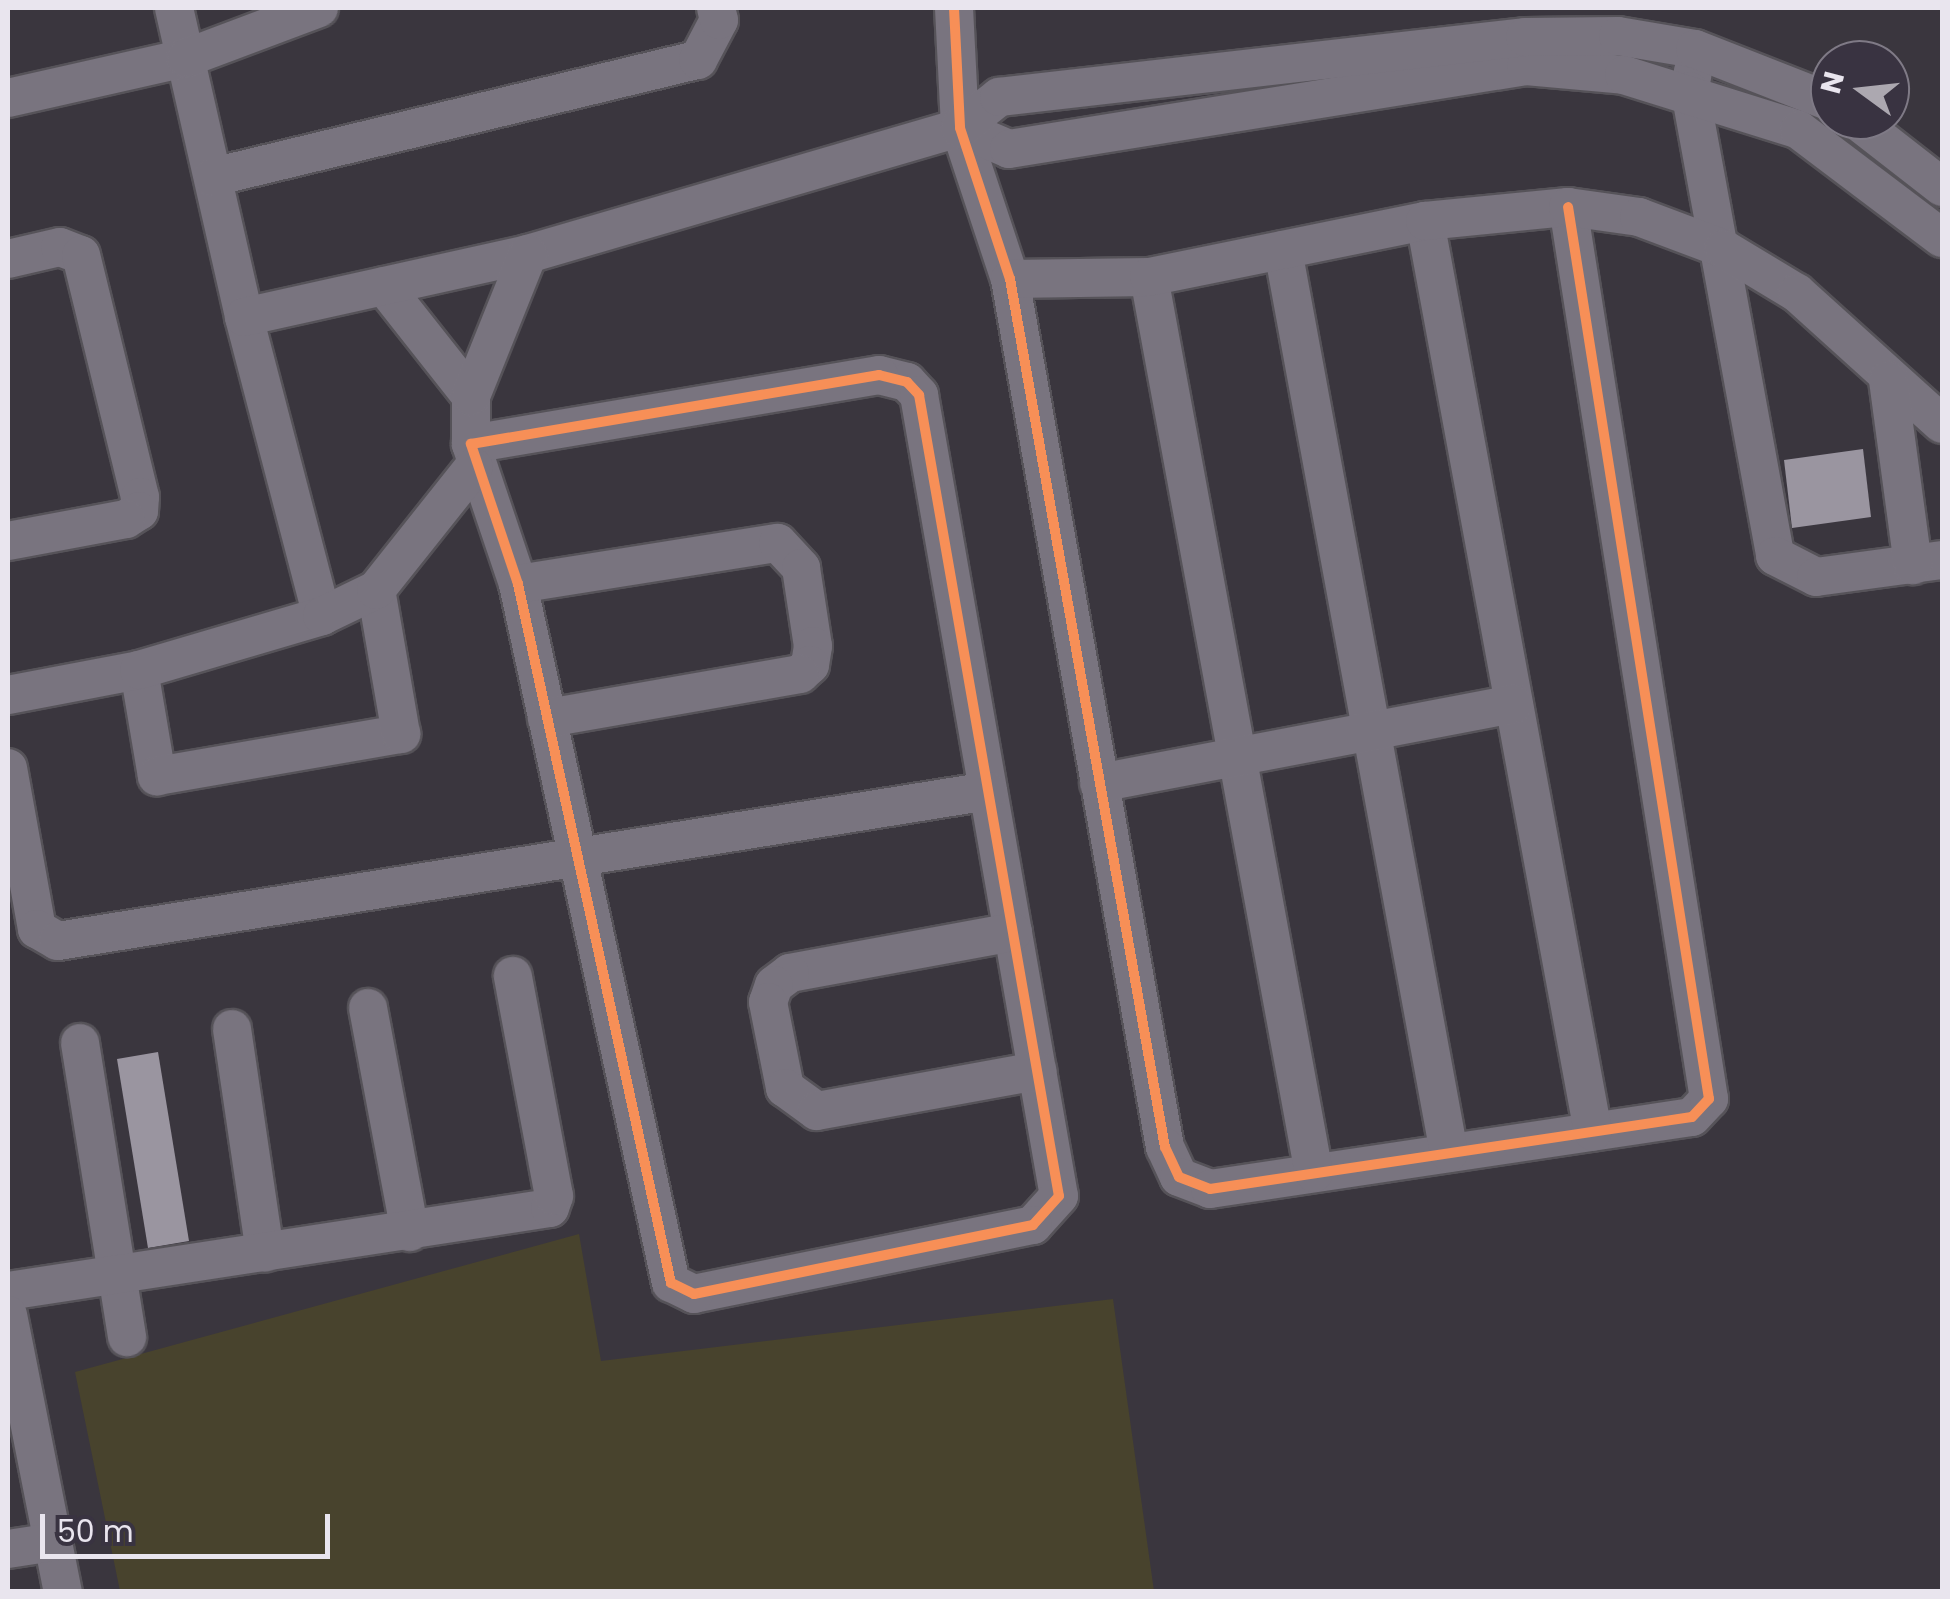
<!DOCTYPE html>
<html>
<head>
<meta charset="utf-8">
<style>
	body { margin:0 }
	#map { position:relative; width:1950px; height:1599px; overflow:hidden; background:#3a363e; font-family:Poppins,sans-serif }
	div>[style] { position:absolute }
	.green>* { inset:0; background:#48432d }
	.building>* { inset:0; background:#9a95a0 }
	.roads { filter:drop-shadow(2px 0 #565359) drop-shadow(-2px 0 #565359) drop-shadow(0 2px #565359) drop-shadow(0 -2px #565359) }
	.minor>* { height:38px; margin:-19px; padding:0 19px; transform-origin:19px; border-radius:19px; background:#79747f }
	.cycleway>* { height:10px; margin:-5px; padding:0 5px; transform-origin:5px; border-radius:5px; background:#f78f57 }
	span { translate:-50% -50%; white-space:nowrap; text-align:center; line-height:1.15; -webkit-text-stroke:10px #393341; paint-order:stroke }
	.frame { position:absolute; inset:0; border:10px solid #e9e5ee; pointer-events:none }
	.north { position:absolute; left:1810px; top:40px; width:100px; height:100px; box-sizing:border-box; background:#393341; border:2px solid #7f7a86; border-radius:50%; rotate:285deg; font-size:28px; font-weight:700; line-height:40px; text-align:center; color:#e9e5ee }
	.north::after { content:''; display:block; margin:auto; width:35px; height:45px; background:#aca8b0; clip-path:polygon(50% 0,100% 100%,50% 72%,0 100%) }
	.scale { position:absolute; left:40px; top:1514px; width:290px; height:45px; box-sizing:border-box; border:5px solid #e9e5ee; border-top:0; padding-left:12px; font-size:30px; line-height:35px; white-space:nowrap; color:#e9e5ee; -webkit-text-stroke:8px #393341; paint-order:stroke }
</style>
</head>
<body>
<div id="map">
	<div class="green">
		<div style="clip-path:polygon(579px 1234px,601px 1361px,1113px 1299px,1154px 1591px,120px 1591px,75px 1372px)"></div>
	</div>
	<div class="building">
		<div style="clip-path:polygon(1863px 449px,1871px 517px,1792px 528px,1784px 460px)"></div>
		<div style="clip-path:polygon(158px 1052px,189px 1241px,148px 1248px,117px 1059px)"></div>
	</div>
	<div class="roads">
		<div class="minor">
			<div style="left:174px;top:8px;width:317px;rotate:77.2deg"></div>
			<div style="left:244px;top:317px;width:309px;rotate:75.4deg"></div>
			<div style="left:954px;top:8px;width:120px;rotate:87.1deg"></div>
			<div style="left:960px;top:128px;width:159px;rotate:71.7deg"></div>
			<div style="left:1010px;top:279px;width:882px;rotate:79.88deg"></div>
			<div style="left:1165px;top:1147px;width:33px;rotate:65deg"></div>
			<div style="left:1179px;top:1177px;width:33px;rotate:21deg"></div>
			<div style="left:1210px;top:1189px;width:487px;rotate:-8.5deg"></div>
			<div style="left:1692px;top:1117px;width:25px;rotate:-47deg"></div>
			<div style="left:1709px;top:1099px;width:903px;rotate:-98.98deg"></div>
			<div style="left:1693px;top:71px;width:20px;rotate:99deg"></div>
			<div style="left:1690px;top:91px;width:473px;rotate:79.6deg"></div>
			<div style="left:1775px;top:556px;width:46px;rotate:27.1deg"></div>
			<div style="left:1816px;top:577px;width:127px;rotate:-7.7deg"></div>
			<div style="left:8px;top:98px;width:182px;rotate:-12.7deg"></div>
			<div style="left:186px;top:58px;width:142px;rotate:-20.6deg"></div>
			<div style="left:1856px;top:120px;width:109px;rotate:37.9deg"></div>
			<div style="left:960px;top:128px;width:53px;rotate:23.2deg"></div>
			<div style="left:1009px;top:149px;width:524px;rotate:-9.12deg"></div>
			<div style="left:1526px;top:66px;width:98px;rotate:5.2deg"></div>
			<div style="left:1624px;top:75px;width:183px;rotate:17.4deg"></div>
			<div style="left:1799px;top:130px;width:179px;rotate:37.1deg"></div>
			<div style="left:213px;top:177px;width:499px;rotate:-13.6deg"></div>
			<div style="left:698px;top:60px;width:45px;rotate:-62.3deg"></div>
			<div style="left:719px;top:20px;width:12px;rotate:-104deg"></div>
			<div style="left:1425px;top:221px;width:926px;rotate:79.55deg"></div>
			<div style="left:1283px;top:250px;width:918px;rotate:79.58deg"></div>
			<div style="left:8px;top:259px;width:53px;rotate:-13deg"></div>
			<div style="left:60px;top:247px;width:22px;rotate:21deg"></div>
			<div style="left:81px;top:255px;width:249px;rotate:76.3deg"></div>
			<div style="left:140px;top:497px;width:14px;rotate:94deg"></div>
			<div style="left:139px;top:511px;width:15px;rotate:148deg"></div>
			<div style="left:126px;top:519px;width:120px;rotate:169.4deg"></div>
			<div style="left:1149px;top:277px;width:911px;rotate:79.57deg"></div>
			<div style="left:1010px;top:279px;width:139px;rotate:-0.8deg"></div>
			<div style="left:1149px;top:277px;width:282px;rotate:-11.5deg"></div>
			<div style="left:1425px;top:221px;width:144px;rotate:-5.6deg"></div>
			<div style="left:1568px;top:207px;width:72px;rotate:8deg"></div>
			<div style="left:1639px;top:217px;width:91px;rotate:20.6deg"></div>
			<div style="left:1724px;top:249px;width:85px;rotate:31.1deg"></div>
			<div style="left:1797px;top:293px;width:195px;rotate:42.1deg"></div>
			<div style="left:384px;top:286px;width:140px;rotate:51.7deg"></div>
			<div style="left:244px;top:317px;width:291px;rotate:-12.5deg"></div>
			<div style="left:528px;top:254px;width:450px;rotate:-16.3deg"></div>
			<div style="left:960px;top:128px;width:50px;rotate:-38.5deg"></div>
			<div style="left:999px;top:97px;width:529px;rotate:-6.51deg"></div>
			<div style="left:1525px;top:37px;width:93px;rotate:-0.6deg"></div>
			<div style="left:1618px;top:36px;width:78px;rotate:9.6deg"></div>
			<div style="left:1695px;top:49px;width:145px;rotate:21.4deg"></div>
			<div style="left:879px;top:375px;width:29px;rotate:14deg"></div>
			<div style="left:907px;top:382px;width:18px;rotate:47deg"></div>
			<div style="left:919px;top:395px;width:813px;rotate:80.09deg"></div>
			<div style="left:1059px;top:1196px;width:39px;rotate:132deg"></div>
			<div style="left:1033px;top:1225px;width:346px;rotate:168.5deg"></div>
			<div style="left:694px;top:1294px;width:25px;rotate:-154deg"></div>
			<div style="left:671px;top:1283px;width:716px;rotate:-102.35deg"></div>
			<div style="left:518px;top:584px;width:148px;rotate:-108.6deg"></div>
			<div style="left:471px;top:444px;width:414px;rotate:-9.6deg"></div>
			<div style="left:1888px;top:380px;width:187px;rotate:82.3deg"></div>
			<div style="left:471px;top:444px;width:48px;rotate:-90deg"></div>
			<div style="left:471px;top:396px;width:153px;rotate:-68.1deg"></div>
			<div style="left:518px;top:584px;width:263px;rotate:-9deg"></div>
			<div style="left:778px;top:543px;width:34px;rotate:47deg"></div>
			<div style="left:801px;top:568px;width:79px;rotate:81.3deg"></div>
			<div style="left:813px;top:646px;width:19px;rotate:99deg"></div>
			<div style="left:810px;top:665px;width:13px;rotate:138deg"></div>
			<div style="left:800px;top:674px;width:257px;rotate:170.1deg"></div>
			<div style="left:139px;top:670px;width:108px;rotate:80.4deg"></div>
			<div style="left:157px;top:776px;width:248px;rotate:-9.8deg"></div>
			<div style="left:401px;top:734px;width:146px;rotate:-99.8deg"></div>
			<div style="left:8px;top:695px;width:133px;rotate:-10.8deg"></div>
			<div style="left:139px;top:670px;width:191px;rotate:-16.4deg"></div>
			<div style="left:322px;top:616px;width:60px;rotate:-25.7deg"></div>
			<div style="left:376px;top:590px;width:157px;rotate:-51.5deg"></div>
			<div style="left:8px;top:768px;width:164px;rotate:79.8deg"></div>
			<div style="left:37px;top:929px;width:24px;rotate:30deg"></div>
			<div style="left:58px;top:941px;width:942px;rotate:-9.16deg"></div>
			<div style="left:1099px;top:783px;width:422px;rotate:-10.8deg"></div>
			<div style="left:1013px;top:932px;width:227px;rotate:169.6deg"></div>
			<div style="left:790px;top:973px;width:20px;rotate:143deg"></div>
			<div style="left:774px;top:985px;width:18px;rotate:109deg"></div>
			<div style="left:768px;top:1002px;width:88px;rotate:78.8deg"></div>
			<div style="left:785px;top:1088px;width:39px;rotate:36deg"></div>
			<div style="left:817px;top:1111px;width:224px;rotate:-10.3deg"></div>
			<div style="left:368px;top:1008px;width:228px;rotate:79.4deg"></div>
			<div style="left:232px;top:1029px;width:226px;rotate:81.6deg"></div>
			<div style="left:80px;top:1043px;width:298px;rotate:80.9deg"></div>
			<div style="left:8px;top:1291px;width:548px;rotate:-8.71deg"></div>
			<div style="left:550px;top:1208px;width:13px;rotate:-72deg"></div>
			<div style="left:554px;top:1196px;width:224px;rotate:-100.6deg"></div>
			<div style="left:8px;top:1315px;width:282px;rotate:78.8deg"></div>
			<div style="left:8px;top:1549px;width:46px;rotate:-8.8deg"></div>
		</div>
	</div>
	<div class="cycleway">
		<div style="left:954px;top:8px;width:120px;rotate:87.1deg"></div>
		<div style="left:960px;top:128px;width:159px;rotate:71.7deg"></div>
		<div style="left:1010px;top:279px;width:882px;rotate:79.88deg"></div>
		<div style="left:1165px;top:1147px;width:33px;rotate:65deg"></div>
		<div style="left:1179px;top:1177px;width:33px;rotate:21deg"></div>
		<div style="left:1210px;top:1189px;width:487px;rotate:-8.5deg"></div>
		<div style="left:1692px;top:1117px;width:25px;rotate:-47deg"></div>
		<div style="left:1709px;top:1099px;width:903px;rotate:-98.98deg"></div>
		<div style="left:879px;top:375px;width:29px;rotate:14deg"></div>
		<div style="left:907px;top:382px;width:18px;rotate:47deg"></div>
		<div style="left:919px;top:395px;width:813px;rotate:80.09deg"></div>
		<div style="left:1059px;top:1196px;width:39px;rotate:132deg"></div>
		<div style="left:1033px;top:1225px;width:346px;rotate:168.5deg"></div>
		<div style="left:694px;top:1294px;width:25px;rotate:-154deg"></div>
		<div style="left:671px;top:1283px;width:716px;rotate:-102.35deg"></div>
		<div style="left:518px;top:584px;width:148px;rotate:-108.6deg"></div>
		<div style="left:471px;top:444px;width:414px;rotate:-9.6deg"></div>
	</div>
	<div class="frame"></div>
	<div class="north">N</div>
	<div class="scale">50 m</div>
</div>
</body>
</html>
